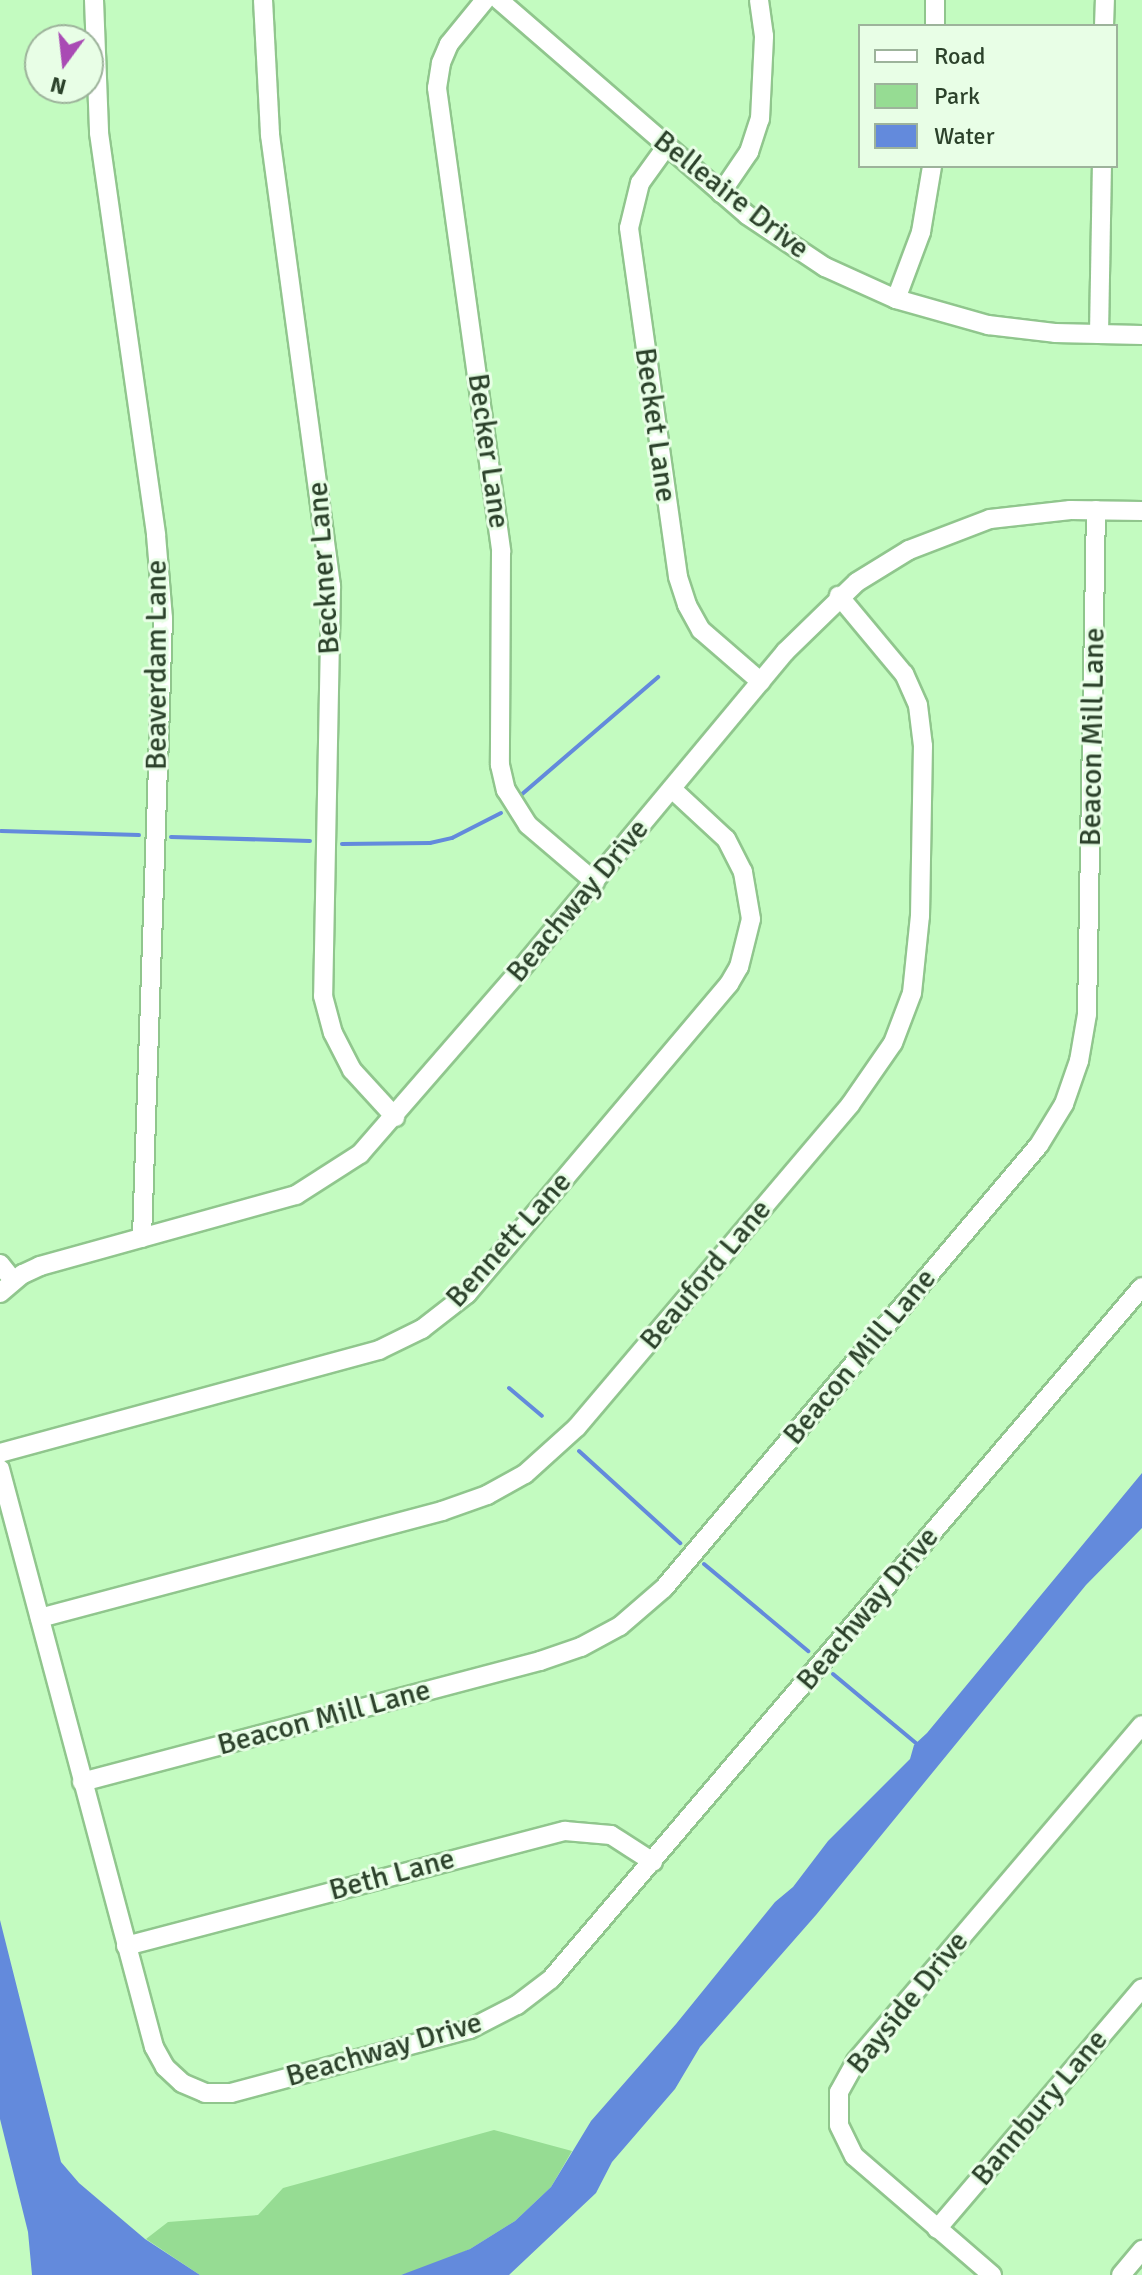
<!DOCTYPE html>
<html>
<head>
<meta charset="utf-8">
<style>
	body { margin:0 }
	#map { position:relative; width:1142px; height:2275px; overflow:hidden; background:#c3fbc0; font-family:Signika,sans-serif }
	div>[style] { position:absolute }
	.green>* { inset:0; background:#96dc93 }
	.water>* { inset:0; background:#638adc }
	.stream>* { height:4px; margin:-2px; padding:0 2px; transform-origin:2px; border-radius:2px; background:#638adc }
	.roads { filter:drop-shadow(2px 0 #90c68d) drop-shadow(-2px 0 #90c68d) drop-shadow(0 2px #90c68d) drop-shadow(0 -2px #90c68d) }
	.minor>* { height:18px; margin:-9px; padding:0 9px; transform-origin:9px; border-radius:9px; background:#fff }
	span { translate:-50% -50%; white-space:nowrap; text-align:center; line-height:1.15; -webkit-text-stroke:6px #e8fee6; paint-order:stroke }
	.street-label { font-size:30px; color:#2c422b }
	.legend { position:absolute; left:858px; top:24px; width:260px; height:144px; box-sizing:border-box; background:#e8fee6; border:2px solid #9db39b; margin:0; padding:10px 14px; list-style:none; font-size:24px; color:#2c422b }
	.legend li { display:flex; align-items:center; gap:16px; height:40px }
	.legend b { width:40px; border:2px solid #9db39b }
	.north { position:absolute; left:24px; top:24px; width:80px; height:80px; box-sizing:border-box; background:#e8fee6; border:2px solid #9db39b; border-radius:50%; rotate:195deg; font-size:22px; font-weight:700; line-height:32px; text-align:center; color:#2c422b }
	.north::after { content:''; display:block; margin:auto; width:28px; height:36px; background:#a94bb4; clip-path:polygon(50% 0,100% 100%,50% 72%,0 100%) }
</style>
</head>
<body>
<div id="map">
	<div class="green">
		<div style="clip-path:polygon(494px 2130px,572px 2151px,551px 2187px,515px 2221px,470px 2249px,436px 2265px,401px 2275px,200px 2275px,146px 2239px,168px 2222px,258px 2215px,283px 2188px)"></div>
	</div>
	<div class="water">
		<div style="clip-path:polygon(1142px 1473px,1142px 1528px,1086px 1585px,816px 1915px,700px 2047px,675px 2089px,612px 2162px,596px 2193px,509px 2275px,401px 2275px,470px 2249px,515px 2221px,551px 2187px,591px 2121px,676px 2024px,775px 1902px,793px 1887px,828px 1841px,910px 1759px,914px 1745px,927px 1733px)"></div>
		<div style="clip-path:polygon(0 1920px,61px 2162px,79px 2183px,145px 2239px,200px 2275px,32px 2275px,28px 2232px,0 2119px)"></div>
	</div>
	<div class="stream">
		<div style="left:521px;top:795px;width:181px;rotate:-40.7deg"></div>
		<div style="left:1px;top:831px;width:138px;rotate:1.7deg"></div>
		<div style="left:171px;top:837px;width:139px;rotate:1.6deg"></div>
		<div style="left:342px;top:844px;width:88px;rotate:-0.7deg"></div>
		<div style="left:430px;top:843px;width:23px;rotate:-13deg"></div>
		<div style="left:452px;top:838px;width:55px;rotate:-27deg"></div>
		<div style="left:509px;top:1388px;width:43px;rotate:40.3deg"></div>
		<div style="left:579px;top:1451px;width:137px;rotate:42.3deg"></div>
		<div style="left:704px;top:1564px;width:136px;rotate:39.9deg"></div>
		<div style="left:833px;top:1674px;width:109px;rotate:39.8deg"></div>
	</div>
	<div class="roads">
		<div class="minor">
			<div style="left:94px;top:0;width:133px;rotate:87.8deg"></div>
			<div style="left:99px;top:133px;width:406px;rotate:81.9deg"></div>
			<div style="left:156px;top:535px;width:83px;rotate:85.2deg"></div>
			<div style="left:163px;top:618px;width:620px;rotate:91.94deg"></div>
			<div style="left:263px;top:0;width:135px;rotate:87deg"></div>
			<div style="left:270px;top:135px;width:455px;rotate:82.3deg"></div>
			<div style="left:331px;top:586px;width:410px;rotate:91.1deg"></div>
			<div style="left:323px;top:996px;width:38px;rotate:75deg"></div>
			<div style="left:333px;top:1033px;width:42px;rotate:62.8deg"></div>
			<div style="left:352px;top:1070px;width:64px;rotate:47.5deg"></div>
			<div style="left:485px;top:0;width:57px;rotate:129.3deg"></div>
			<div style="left:449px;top:44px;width:21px;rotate:113deg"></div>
			<div style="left:441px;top:63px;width:25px;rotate:99deg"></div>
			<div style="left:437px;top:88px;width:468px;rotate:82.1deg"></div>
			<div style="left:501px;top:552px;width:213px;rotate:90.3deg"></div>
			<div style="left:500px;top:765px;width:26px;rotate:77deg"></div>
			<div style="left:506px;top:790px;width:41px;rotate:57.8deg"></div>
			<div style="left:528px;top:825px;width:88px;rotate:40.4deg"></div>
			<div style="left:499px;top:0;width:328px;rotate:40.9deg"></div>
			<div style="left:747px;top:215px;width:94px;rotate:33.7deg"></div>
			<div style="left:825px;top:267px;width:78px;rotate:24.3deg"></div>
			<div style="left:896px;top:299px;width:96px;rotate:15.8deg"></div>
			<div style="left:988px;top:325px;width:67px;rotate:6.8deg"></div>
			<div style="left:1055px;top:333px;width:87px;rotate:1.3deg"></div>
			<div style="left:935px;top:26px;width:26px;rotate:-90deg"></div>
			<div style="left:1104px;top:26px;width:26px;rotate:-88deg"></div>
			<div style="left:666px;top:147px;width:44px;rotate:125.8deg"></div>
			<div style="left:640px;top:183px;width:46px;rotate:103.7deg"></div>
			<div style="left:629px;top:228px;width:352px;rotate:82deg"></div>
			<div style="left:678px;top:577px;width:29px;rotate:72deg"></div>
			<div style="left:687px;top:605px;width:29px;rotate:61deg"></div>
			<div style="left:701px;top:630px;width:79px;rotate:40.9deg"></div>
			<div style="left:721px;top:193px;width:50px;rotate:-55.7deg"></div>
			<div style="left:749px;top:152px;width:35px;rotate:-72deg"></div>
			<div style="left:760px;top:119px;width:83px;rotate:-87.2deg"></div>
			<div style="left:764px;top:36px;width:36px;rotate:-98deg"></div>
			<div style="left:896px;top:299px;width:72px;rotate:-69.5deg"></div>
			<div style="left:921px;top:232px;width:67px;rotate:-80.5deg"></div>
			<div style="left:1099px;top:334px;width:168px;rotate:-89deg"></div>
			<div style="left:0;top:1264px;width:21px;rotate:51deg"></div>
			<div style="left:0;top:1293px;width:30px;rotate:-40deg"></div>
			<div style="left:23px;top:1274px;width:19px;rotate:-25deg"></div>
			<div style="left:40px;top:1266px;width:266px;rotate:-15.5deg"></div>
			<div style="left:296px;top:1195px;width:76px;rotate:-32.6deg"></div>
			<div style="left:360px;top:1154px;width:245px;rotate:-49deg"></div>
			<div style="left:521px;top:969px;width:413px;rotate:-50.2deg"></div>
			<div style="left:785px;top:652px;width:100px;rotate:-44.2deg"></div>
			<div style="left:857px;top:582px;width:61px;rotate:-31.6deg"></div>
			<div style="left:909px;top:550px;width:87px;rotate:-20.9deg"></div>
			<div style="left:990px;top:519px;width:81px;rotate:-6.4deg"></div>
			<div style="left:1070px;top:510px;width:72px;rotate:0.8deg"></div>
			<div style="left:0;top:1453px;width:393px;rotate:-15.2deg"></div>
			<div style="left:379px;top:1350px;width:48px;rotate:-26deg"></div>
			<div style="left:422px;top:1329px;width:57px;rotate:-37.9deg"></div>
			<div style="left:467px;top:1294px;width:406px;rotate:-49.8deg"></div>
			<div style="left:729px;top:984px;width:20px;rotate:-60deg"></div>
			<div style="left:739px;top:967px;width:49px;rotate:-76deg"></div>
			<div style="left:751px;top:919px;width:48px;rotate:-99.7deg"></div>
			<div style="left:743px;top:872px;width:37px;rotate:-117deg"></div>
			<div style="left:726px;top:839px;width:74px;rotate:-137.2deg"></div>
			<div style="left:0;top:1469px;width:598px;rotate:75.08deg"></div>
			<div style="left:154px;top:2047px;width:23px;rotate:61deg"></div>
			<div style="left:165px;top:2067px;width:23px;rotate:43deg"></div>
			<div style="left:182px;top:2083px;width:25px;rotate:23deg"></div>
			<div style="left:205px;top:2093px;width:26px"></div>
			<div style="left:231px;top:2093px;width:247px;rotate:-15deg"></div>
			<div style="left:470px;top:2029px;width:53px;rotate:-27.1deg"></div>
			<div style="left:517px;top:2005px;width:43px;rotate:-37.4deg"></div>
			<div style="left:551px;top:1979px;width:910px;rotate:-49.5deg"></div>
			<div style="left:40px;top:1618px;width:416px;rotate:-14.9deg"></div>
			<div style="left:442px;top:1511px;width:48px;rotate:-19.6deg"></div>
			<div style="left:487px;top:1495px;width:43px;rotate:-28.9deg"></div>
			<div style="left:525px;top:1474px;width:70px;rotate:-42.1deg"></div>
			<div style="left:577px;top:1427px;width:422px;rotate:-49.7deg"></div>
			<div style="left:850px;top:1105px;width:75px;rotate:-55.3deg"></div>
			<div style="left:893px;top:1043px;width:53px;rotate:-69.2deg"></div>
			<div style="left:912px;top:993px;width:77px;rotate:-84.1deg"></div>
			<div style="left:920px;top:916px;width:170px;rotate:-89deg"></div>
			<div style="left:923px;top:746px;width:41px;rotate:-97deg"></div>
			<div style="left:918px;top:705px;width:34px;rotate:-114deg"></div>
			<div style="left:904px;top:674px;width:102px;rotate:-129.8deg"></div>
			<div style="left:82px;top:1782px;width:474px;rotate:-14.8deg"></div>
			<div style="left:540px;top:1661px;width:43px;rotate:-18.9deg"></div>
			<div style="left:581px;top:1647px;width:44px;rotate:-28.3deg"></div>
			<div style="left:620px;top:1626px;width:58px;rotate:-40.8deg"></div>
			<div style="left:664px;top:1588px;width:580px;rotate:-49.75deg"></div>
			<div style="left:1039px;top:1145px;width:48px;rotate:-58.6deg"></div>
			<div style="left:1064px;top:1104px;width:46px;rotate:-70.8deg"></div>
			<div style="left:1079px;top:1061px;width:48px;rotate:-80.3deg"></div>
			<div style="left:1087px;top:1014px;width:504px;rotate:-88.98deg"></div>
			<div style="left:126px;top:1946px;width:454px;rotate:-14.7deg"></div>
			<div style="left:565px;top:1831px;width:46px;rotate:5deg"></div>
			<div style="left:611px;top:1835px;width:50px;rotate:32.7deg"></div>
			<div style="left:937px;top:2229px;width:316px;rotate:-49.6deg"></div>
			<div style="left:992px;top:2275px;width:182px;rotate:-139.2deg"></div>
			<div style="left:854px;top:2156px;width:34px;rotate:-116deg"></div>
			<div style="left:839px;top:2125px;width:33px;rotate:-90deg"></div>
			<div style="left:839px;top:2092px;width:35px;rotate:-61deg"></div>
			<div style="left:856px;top:2061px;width:441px;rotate:-49.6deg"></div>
			<div style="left:1121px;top:2275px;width:33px;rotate:-50deg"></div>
		</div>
	</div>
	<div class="street-label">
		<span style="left:731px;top:195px;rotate:38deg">Belleaire Drive</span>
		<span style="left:655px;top:425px;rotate:82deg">Becket Lane</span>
		<span style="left:488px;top:451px;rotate:82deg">Becker Lane</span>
		<span style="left:324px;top:568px;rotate:-94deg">Beckner Lane</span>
		<span style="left:157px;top:665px;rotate:-90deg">Beaverdam Lane</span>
		<span style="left:1093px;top:737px;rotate:-89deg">Beacon Mill Lane</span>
		<span style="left:578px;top:901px;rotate:-50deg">Beachway Drive</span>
		<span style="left:509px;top:1240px;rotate:-48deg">Bennett Lane</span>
		<span style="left:706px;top:1275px;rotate:-50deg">Beauford Lane</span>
		<span style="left:860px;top:1357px;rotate:-50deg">Beacon Mill Lane</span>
		<span style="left:868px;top:1609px;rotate:-50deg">Beachway Drive</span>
		<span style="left:324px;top:1718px;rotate:-15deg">Beacon Mill Lane</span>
		<span style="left:392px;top:1875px;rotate:-15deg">Beth Lane</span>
		<span style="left:908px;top:2003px;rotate:-51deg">Bayside Drive</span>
		<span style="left:384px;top:2050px;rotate:-16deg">Beachway Drive</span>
		<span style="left:1040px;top:2108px;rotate:-50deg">Bannbury Lane</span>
	</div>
	<ul class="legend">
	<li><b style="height:10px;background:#fff"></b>Road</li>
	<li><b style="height:22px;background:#96dc93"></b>Park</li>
	<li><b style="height:22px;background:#638adc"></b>Water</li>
	</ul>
	<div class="north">N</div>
</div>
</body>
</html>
